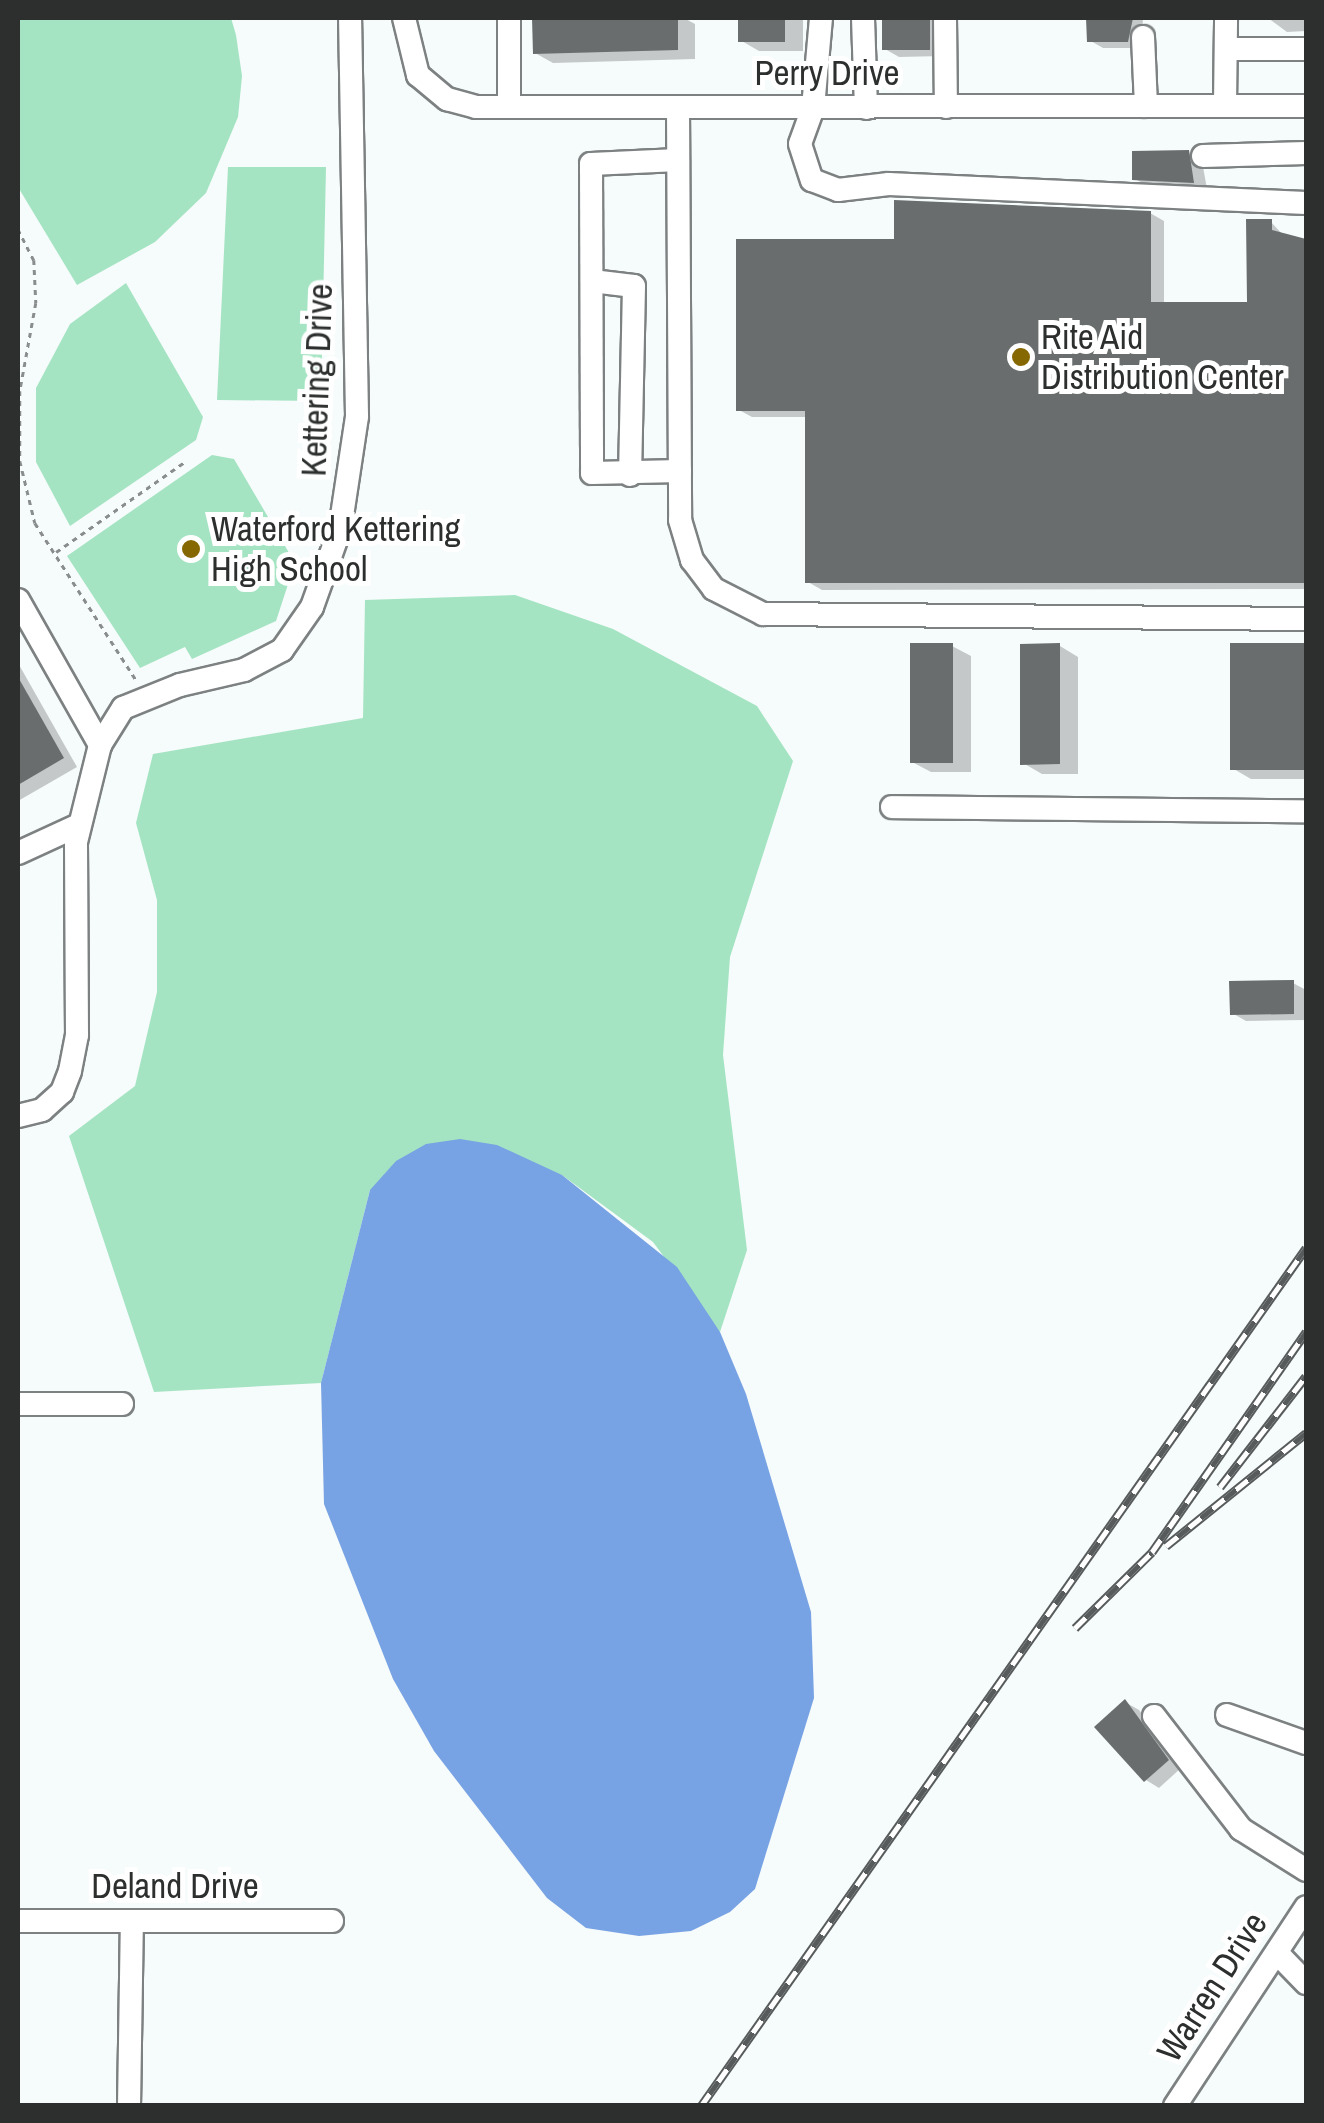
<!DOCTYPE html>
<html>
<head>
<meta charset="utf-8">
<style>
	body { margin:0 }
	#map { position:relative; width:1324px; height:2123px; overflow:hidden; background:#f6fbfb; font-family:"Archivo Narrow",sans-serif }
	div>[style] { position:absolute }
	.green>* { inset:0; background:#a4e4c2 }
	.water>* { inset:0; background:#77a2e3 }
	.shadow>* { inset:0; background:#0003 }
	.building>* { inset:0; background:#696d6d }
	.path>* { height:2.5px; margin-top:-1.25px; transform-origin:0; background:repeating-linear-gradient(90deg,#8a8d8d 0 5px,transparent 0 10px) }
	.roads { filter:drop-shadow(2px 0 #7d8182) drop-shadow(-2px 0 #7d8182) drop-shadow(0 2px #7d8182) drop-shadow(0 -2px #7d8182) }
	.minor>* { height:22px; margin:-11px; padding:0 11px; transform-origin:11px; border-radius:11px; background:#fff }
	.rail>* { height:9px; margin-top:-4.5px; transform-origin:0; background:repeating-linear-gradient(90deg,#fff 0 15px,#585b5b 0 30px); box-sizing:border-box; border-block:2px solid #585b5b }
	.dots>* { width:28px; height:28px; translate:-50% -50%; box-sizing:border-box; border:5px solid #fff; border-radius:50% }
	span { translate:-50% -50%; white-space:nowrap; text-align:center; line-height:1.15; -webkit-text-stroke:10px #fff; paint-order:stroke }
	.street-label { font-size:35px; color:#2d2f2f }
	.poi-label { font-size:35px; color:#2d2f2f }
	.left { translate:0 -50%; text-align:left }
	.frame { position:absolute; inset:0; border:20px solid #2d2f2f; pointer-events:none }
</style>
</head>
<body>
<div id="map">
	<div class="green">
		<div style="clip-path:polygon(18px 18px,231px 18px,236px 35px,242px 76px,238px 117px,206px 193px,155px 242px,77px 285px,18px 187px)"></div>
		<div style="clip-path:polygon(228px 167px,326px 167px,321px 401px,217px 400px)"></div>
		<div style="clip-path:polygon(126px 283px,203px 417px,196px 440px,70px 526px,36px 462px,36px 388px,70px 324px)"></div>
		<div style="clip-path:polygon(212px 455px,234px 459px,295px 563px,276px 621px,192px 659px,185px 647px,140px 668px,67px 556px)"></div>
		<div style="clip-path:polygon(515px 595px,613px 629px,757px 706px,793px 761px,730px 957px,723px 1055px,747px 1250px,720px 1332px,653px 1242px,562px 1175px,370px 1190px,321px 1383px,154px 1392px,69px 1136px,135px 1086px,157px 992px,157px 900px,136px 823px,153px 754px,363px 718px,365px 600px)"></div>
	</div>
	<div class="water">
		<div style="clip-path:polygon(460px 1139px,497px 1145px,562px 1175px,677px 1267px,720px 1332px,746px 1394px,811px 1612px,814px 1698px,755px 1889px,730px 1912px,691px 1931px,639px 1936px,586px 1928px,547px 1898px,434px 1751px,393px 1679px,324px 1504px,321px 1383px,370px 1190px,396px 1161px,426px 1144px)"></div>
	</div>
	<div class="shadow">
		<div style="clip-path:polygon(535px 18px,684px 18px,695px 24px,695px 59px,553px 63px,535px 53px)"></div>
		<div style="clip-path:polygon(740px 18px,803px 18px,803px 51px,759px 51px,740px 40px)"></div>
		<div style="clip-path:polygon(885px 18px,944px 18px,943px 56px,899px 57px,885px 49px)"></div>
		<div style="clip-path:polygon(1089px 18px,1143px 18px,1141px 48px,1103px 48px,1089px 40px)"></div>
		<div style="clip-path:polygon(1268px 18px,1306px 18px,1306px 31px,1287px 32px)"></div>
		<div style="clip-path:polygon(1189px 153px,1202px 161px,1207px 189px,1148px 186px,1135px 179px)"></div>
		<div style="clip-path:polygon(1150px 213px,1164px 221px,1164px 305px,1249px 304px,1271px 222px,1284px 236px,1306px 242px,1306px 589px,822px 590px,808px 582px,808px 417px,752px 417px,739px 410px,896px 242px)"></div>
		<div style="clip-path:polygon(1232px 645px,1306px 645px,1306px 779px,1251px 779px,1232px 768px)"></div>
		<div style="clip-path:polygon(952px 646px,971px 656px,971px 772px,931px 772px,912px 762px)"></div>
		<div style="clip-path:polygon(1060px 646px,1078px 657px,1078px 774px,1042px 774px,1023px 763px)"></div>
		<div style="clip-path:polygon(18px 663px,77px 767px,18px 801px)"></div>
		<div style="clip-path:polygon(1293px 983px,1306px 990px,1306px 1020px,1246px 1021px,1232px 1013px)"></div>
		<div style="clip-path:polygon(1125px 1702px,1139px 1710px,1181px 1768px,1159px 1788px,1146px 1780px)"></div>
	</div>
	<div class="building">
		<div style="clip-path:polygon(532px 18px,678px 18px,678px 50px,533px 54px)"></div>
		<div style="clip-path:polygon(738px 18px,785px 18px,785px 42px,738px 42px)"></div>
		<div style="clip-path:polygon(882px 18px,930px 18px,930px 50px,882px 50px)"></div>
		<div style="clip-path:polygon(1086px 18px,1133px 18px,1128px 42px,1087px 42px)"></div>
		<div style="clip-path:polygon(1189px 150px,1194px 183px,1132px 180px,1132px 151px)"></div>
		<div style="clip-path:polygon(894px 200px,1151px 211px,1151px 302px,1247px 302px,1246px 219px,1272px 219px,1272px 230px,1306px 239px,1306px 583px,805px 583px,805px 411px,736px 411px,736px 239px,894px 239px)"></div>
		<div style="clip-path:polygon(910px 643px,953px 643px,953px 763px,910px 763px)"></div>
		<div style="clip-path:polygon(1060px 643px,1060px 764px,1020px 765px,1020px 644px)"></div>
		<div style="clip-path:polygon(1230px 643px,1306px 643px,1306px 770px,1230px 770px)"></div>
		<div style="clip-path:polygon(18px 677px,64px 758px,18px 785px)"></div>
		<div style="clip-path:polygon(1294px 980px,1294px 1014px,1230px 1015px,1229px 981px)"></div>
		<div style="clip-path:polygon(1125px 1699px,1169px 1760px,1144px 1782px,1094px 1727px)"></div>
	</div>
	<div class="path">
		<div style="left:18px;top:229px;width:35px;rotate:63deg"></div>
		<div style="left:34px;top:260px;width:43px;rotate:87.3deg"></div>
		<div style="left:36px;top:303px;width:89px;rotate:100.3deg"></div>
		<div style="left:20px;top:391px;width:70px;rotate:90deg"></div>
		<div style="left:20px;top:461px;width:64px;rotate:76.4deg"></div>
		<div style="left:35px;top:523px;width:187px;rotate:57.2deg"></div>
		<div style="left:56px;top:552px;width:159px;rotate:-35deg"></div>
	</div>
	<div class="roads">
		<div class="minor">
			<div style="left:404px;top:18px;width:59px;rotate:76.2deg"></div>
			<div style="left:418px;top:75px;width:38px;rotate:40deg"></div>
			<div style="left:447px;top:99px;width:30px;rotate:15deg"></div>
			<div style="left:476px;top:107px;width:830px;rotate:-0.07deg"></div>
			<div style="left:509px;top:18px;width:89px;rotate:90deg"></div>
			<div style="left:821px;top:18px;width:90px;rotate:95.1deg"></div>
			<div style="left:813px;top:108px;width:38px;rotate:110deg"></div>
			<div style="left:800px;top:144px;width:38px;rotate:72deg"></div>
			<div style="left:812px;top:180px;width:28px;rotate:21deg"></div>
			<div style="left:838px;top:190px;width:51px;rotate:-6.7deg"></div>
			<div style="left:889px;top:184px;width:417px;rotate:2.6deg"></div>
			<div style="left:863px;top:18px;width:90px;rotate:88.1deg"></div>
			<div style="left:945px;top:18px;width:89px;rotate:89.4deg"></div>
			<div style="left:1143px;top:37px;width:69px;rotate:87.5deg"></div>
			<div style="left:1226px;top:49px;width:80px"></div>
			<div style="left:1225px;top:105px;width:87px;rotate:-89.3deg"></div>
			<div style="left:678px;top:107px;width:413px;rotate:89.7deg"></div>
			<div style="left:680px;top:520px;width:42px;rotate:73.3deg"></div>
			<div style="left:692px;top:560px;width:36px;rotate:53deg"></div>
			<div style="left:714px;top:589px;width:55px;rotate:27deg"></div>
			<div style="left:763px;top:614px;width:543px;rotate:0.53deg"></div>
			<div style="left:1203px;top:156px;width:103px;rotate:-1.7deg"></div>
			<div style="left:678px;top:160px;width:87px;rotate:177.4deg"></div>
			<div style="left:591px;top:164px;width:309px;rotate:89.8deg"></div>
			<div style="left:592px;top:473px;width:88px;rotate:-1.3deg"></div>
			<div style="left:592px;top:281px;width:42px;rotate:6.8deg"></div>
			<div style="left:634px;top:286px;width:189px;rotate:91.2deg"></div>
			<div style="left:18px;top:600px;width:167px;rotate:60.5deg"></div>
			<div style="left:892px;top:807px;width:414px;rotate:0.6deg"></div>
			<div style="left:18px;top:853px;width:67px;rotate:-24.7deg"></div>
			<div style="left:18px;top:1116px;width:25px;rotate:-14deg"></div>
			<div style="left:42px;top:1110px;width:27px;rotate:-42deg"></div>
			<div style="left:62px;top:1092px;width:22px;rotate:-69deg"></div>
			<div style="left:70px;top:1071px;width:37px;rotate:-79deg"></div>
			<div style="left:77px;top:1035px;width:193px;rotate:-90.3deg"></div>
			<div style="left:76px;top:842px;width:100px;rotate:-76.1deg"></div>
			<div style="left:100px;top:745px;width:44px;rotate:-58.1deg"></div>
			<div style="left:123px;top:708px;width:61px;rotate:-22deg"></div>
			<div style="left:180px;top:685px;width:66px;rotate:-13.2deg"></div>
			<div style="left:244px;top:670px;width:43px;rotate:-27.8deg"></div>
			<div style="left:282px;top:650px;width:52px;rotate:-55.1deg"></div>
			<div style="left:312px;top:607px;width:83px;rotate:-70.3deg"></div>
			<div style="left:340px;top:529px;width:114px;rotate:-81.4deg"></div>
			<div style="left:357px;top:416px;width:398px;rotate:-91deg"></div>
			<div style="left:18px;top:1404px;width:104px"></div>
			<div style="left:1227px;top:1715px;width:84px;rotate:19.5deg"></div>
			<div style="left:1154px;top:1716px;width:143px;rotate:52.4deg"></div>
			<div style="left:1241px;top:1829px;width:77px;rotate:32.2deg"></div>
			<div style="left:18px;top:1921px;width:314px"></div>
			<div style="left:1277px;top:1953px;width:42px;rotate:46deg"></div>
			<div style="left:129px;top:2106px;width:184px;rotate:-89.1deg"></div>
			<div style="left:1175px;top:2106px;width:238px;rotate:-56.6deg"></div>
		</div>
	</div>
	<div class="rail">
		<div style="left:1220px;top:1487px;width:140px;rotate:-52.2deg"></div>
		<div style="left:1166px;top:1546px;width:180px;rotate:-38.9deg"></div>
		<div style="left:1075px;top:1628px;width:108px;rotate:-44.6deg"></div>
		<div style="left:1152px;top:1552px;width:269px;rotate:-55deg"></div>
		<div style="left:701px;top:2106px;width:1050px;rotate:-54.81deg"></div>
	</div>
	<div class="dots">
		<div style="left:1021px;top:357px;background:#856801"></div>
		<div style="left:191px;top:549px;background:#856801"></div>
	</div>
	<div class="street-label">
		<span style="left:827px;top:73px">Perry Drive</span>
		<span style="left:317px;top:380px;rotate:-88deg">Kettering Drive</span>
		<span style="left:175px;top:1886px">Deland Drive</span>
		<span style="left:1212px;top:1987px;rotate:-57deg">Warren Drive</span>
	</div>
	<div class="poi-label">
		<span class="left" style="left:1041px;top:357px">Rite Aid<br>Distribution Center</span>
		<span class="left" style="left:211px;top:549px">Waterford Kettering<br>High School</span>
	</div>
	<div class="frame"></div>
</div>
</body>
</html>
